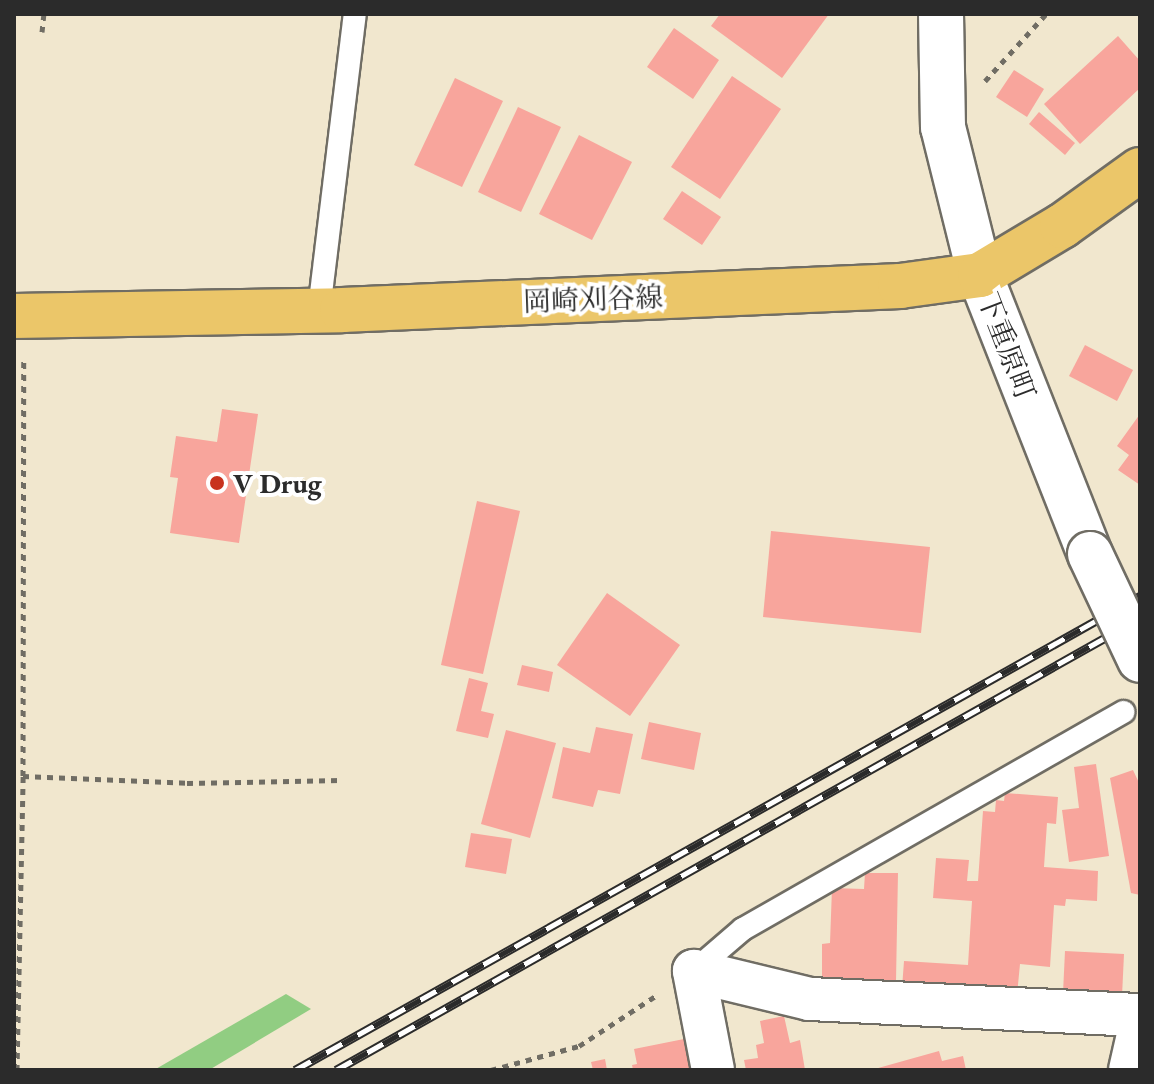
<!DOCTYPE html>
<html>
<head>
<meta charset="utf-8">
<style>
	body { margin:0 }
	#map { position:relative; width:1154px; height:1084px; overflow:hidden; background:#f1e7ce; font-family:"EB Garamond","Noto Serif JP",serif }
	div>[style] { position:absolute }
	.green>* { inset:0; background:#91cd82 }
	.building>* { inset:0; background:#f8a59c }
	.path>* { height:5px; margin-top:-2.5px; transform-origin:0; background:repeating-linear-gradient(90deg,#706d64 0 6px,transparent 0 12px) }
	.roads { filter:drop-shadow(2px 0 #706d64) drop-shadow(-2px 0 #706d64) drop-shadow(0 2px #706d64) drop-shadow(0 -2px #706d64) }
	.service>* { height:22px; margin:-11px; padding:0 11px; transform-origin:11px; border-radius:11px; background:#fff }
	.minor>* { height:42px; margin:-21px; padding:0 21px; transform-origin:21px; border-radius:21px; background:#fff }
	.tertiary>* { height:44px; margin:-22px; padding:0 22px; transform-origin:22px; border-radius:22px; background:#fff }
	.primary>* { height:44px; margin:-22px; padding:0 22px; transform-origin:22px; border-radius:22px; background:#ebc669 }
	.rail>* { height:9px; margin-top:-4.5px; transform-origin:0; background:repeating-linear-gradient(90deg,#fff 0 18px,#2b2b2b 0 36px); box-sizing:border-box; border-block:2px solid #2b2b2b }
	.bridges { filter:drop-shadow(2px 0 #706d64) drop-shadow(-2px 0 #706d64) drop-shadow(0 2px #706d64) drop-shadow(0 -2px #706d64) }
	.tertiary-bridge>* { height:44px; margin:-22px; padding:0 22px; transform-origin:22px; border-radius:22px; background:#fff }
	.dots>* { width:22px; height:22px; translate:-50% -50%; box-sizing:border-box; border:4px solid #fff; border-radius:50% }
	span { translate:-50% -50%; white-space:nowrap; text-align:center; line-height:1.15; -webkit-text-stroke:8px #fff; paint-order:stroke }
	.street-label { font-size:28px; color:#2b2b2b }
	.poi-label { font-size:28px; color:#2b2b2b; font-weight:700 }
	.left { translate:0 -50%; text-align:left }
	.frame { position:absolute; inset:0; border:16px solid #2b2b2b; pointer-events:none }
</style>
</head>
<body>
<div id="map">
	<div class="green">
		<div style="clip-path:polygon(286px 994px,311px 1009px,209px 1070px,154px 1070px)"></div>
	</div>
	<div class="building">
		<div style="clip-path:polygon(720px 14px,829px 14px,782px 78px,711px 26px)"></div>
		<div style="clip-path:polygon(674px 28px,719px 60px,693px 99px,647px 67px)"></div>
		<div style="clip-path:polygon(1118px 36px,1140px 61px,1140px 88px,1080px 144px,1044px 104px)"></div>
		<div style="clip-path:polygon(1014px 70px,1044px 89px,1027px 117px,996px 97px)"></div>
		<div style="clip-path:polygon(732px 76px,781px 109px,720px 199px,671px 167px)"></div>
		<div style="clip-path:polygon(455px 78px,503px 101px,462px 187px,414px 165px)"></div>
		<div style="clip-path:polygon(518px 107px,561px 127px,521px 212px,478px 192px)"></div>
		<div style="clip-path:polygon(1039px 112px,1075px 143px,1065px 155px,1029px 124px)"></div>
		<div style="clip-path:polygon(579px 135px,632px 162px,592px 240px,539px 214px)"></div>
		<div style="clip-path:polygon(682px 191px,721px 217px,702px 245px,663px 219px)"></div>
		<div style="clip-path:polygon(1085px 345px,1133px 370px,1117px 401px,1069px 376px)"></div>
		<div style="clip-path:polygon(222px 409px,258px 414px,239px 543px,170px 533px,178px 478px,170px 477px,176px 436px,217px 442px)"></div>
		<div style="clip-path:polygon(1140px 414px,1140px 485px,1118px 470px,1129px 455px,1117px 446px)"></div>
		<div style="clip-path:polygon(477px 501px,520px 511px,483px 674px,441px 665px)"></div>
		<div style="clip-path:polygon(771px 531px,930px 547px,921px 633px,763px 617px)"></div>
		<div style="clip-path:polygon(607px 593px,680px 645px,630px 716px,557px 665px)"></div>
		<div style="clip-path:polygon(522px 665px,553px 672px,549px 692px,517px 685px)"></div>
		<div style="clip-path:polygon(469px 678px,488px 683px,481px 711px,494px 714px,488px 738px,456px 731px)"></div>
		<div style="clip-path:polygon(649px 722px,701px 733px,694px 770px,641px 759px)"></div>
		<div style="clip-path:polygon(596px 727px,633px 734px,620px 794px,598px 790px,593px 807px,552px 798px,563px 747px,590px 753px)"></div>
		<div style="clip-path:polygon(506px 730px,556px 743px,530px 838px,481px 824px)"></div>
		<div style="clip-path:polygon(1096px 764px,1109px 856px,1069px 862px,1062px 810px,1079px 808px,1074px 767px)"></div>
		<div style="clip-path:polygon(1133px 770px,1140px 785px,1140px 895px,1131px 893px,1110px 778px)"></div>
		<div style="clip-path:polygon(1005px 793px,1058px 797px,1056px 824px,1047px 823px,1044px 867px,1098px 871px,1097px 901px,1066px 899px,1065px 906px,1054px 905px,1050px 967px,1020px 964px,1017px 995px,902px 988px,904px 961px,968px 965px,972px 901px,933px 898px,936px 858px,969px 860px,967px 881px,978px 881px,983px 811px,995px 812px,996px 800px,1004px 801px)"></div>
		<div style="clip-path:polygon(471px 833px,512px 839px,506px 874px,465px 867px)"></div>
		<div style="clip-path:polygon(865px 873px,898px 873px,896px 981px,822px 980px,822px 944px,830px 943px,832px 888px,864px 889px)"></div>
		<div style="clip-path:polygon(1065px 951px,1124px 954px,1122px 996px,1063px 993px)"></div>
		<div style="clip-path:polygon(784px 1016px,790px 1043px,800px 1040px,805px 1070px,746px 1070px,744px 1060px,758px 1058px,756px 1045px,764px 1043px,760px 1021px)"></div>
		<div style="clip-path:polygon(689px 1038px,695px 1070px,633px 1070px,632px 1065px,637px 1064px,634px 1049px)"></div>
		<div style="clip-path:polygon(939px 1051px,942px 1061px,963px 1056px,966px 1070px,871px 1070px)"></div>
		<div style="clip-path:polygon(605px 1059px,607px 1070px,593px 1070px,591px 1062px)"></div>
	</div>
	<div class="path">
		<div style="left:42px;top:32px;width:18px;rotate:-84deg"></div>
		<div style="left:985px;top:81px;width:91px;rotate:-47.7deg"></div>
		<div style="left:23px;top:776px;width:164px;rotate:2.4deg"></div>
		<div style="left:187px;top:783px;width:154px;rotate:-1.1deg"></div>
		<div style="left:17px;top:1070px;width:294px;rotate:-88.8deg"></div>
		<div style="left:23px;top:776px;width:419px;rotate:-89.9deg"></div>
		<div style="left:491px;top:1070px;width:91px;rotate:-15.3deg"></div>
		<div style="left:579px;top:1046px;width:93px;rotate:-33.2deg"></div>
	</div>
	<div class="roads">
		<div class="service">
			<div style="left:319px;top:310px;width:298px;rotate:-83.1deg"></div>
			<div style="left:694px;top:971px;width:65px;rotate:-40.6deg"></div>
			<div style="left:743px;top:929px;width:438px;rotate:-29.7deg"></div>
		</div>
		<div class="minor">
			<div style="left:713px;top:1070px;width:101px;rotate:-100.9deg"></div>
			<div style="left:694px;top:971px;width:119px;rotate:13.6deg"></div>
			<div style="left:810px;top:999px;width:330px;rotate:2.8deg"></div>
			<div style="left:1130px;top:1070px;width:45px;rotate:-77.2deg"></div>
		</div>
		<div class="tertiary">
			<div style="left:941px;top:14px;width:113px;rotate:89deg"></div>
			<div style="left:943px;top:127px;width:153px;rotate:76deg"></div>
			<div style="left:980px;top:275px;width:300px;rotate:68.5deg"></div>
		</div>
		<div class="primary">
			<div style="left:14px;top:316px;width:328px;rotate:-1deg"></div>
			<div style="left:342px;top:310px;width:559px;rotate:-2.46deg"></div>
			<div style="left:900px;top:286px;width:81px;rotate:-7.8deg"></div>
			<div style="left:980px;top:275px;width:96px;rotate:-30.9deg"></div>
			<div style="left:1062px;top:226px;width:96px;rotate:-35.7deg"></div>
		</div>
	</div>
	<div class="rail">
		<div style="left:295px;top:1070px;width:969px;rotate:-29.29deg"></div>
		<div style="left:336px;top:1070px;width:922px;rotate:-29.34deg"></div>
	</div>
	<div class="bridges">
		<div class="tertiary-bridge">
			<div style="left:1090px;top:554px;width:117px;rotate:64.7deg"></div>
		</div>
	</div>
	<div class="dots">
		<div style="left:217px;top:483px;background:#c8321e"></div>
	</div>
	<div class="street-label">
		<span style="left:593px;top:299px;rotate:-2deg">岡崎刈谷線</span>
		<span style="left:1007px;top:346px;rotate:69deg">下重原町</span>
	</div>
	<div class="poi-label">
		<span class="left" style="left:233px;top:483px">V Drug</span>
	</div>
	<div class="frame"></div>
</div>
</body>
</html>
